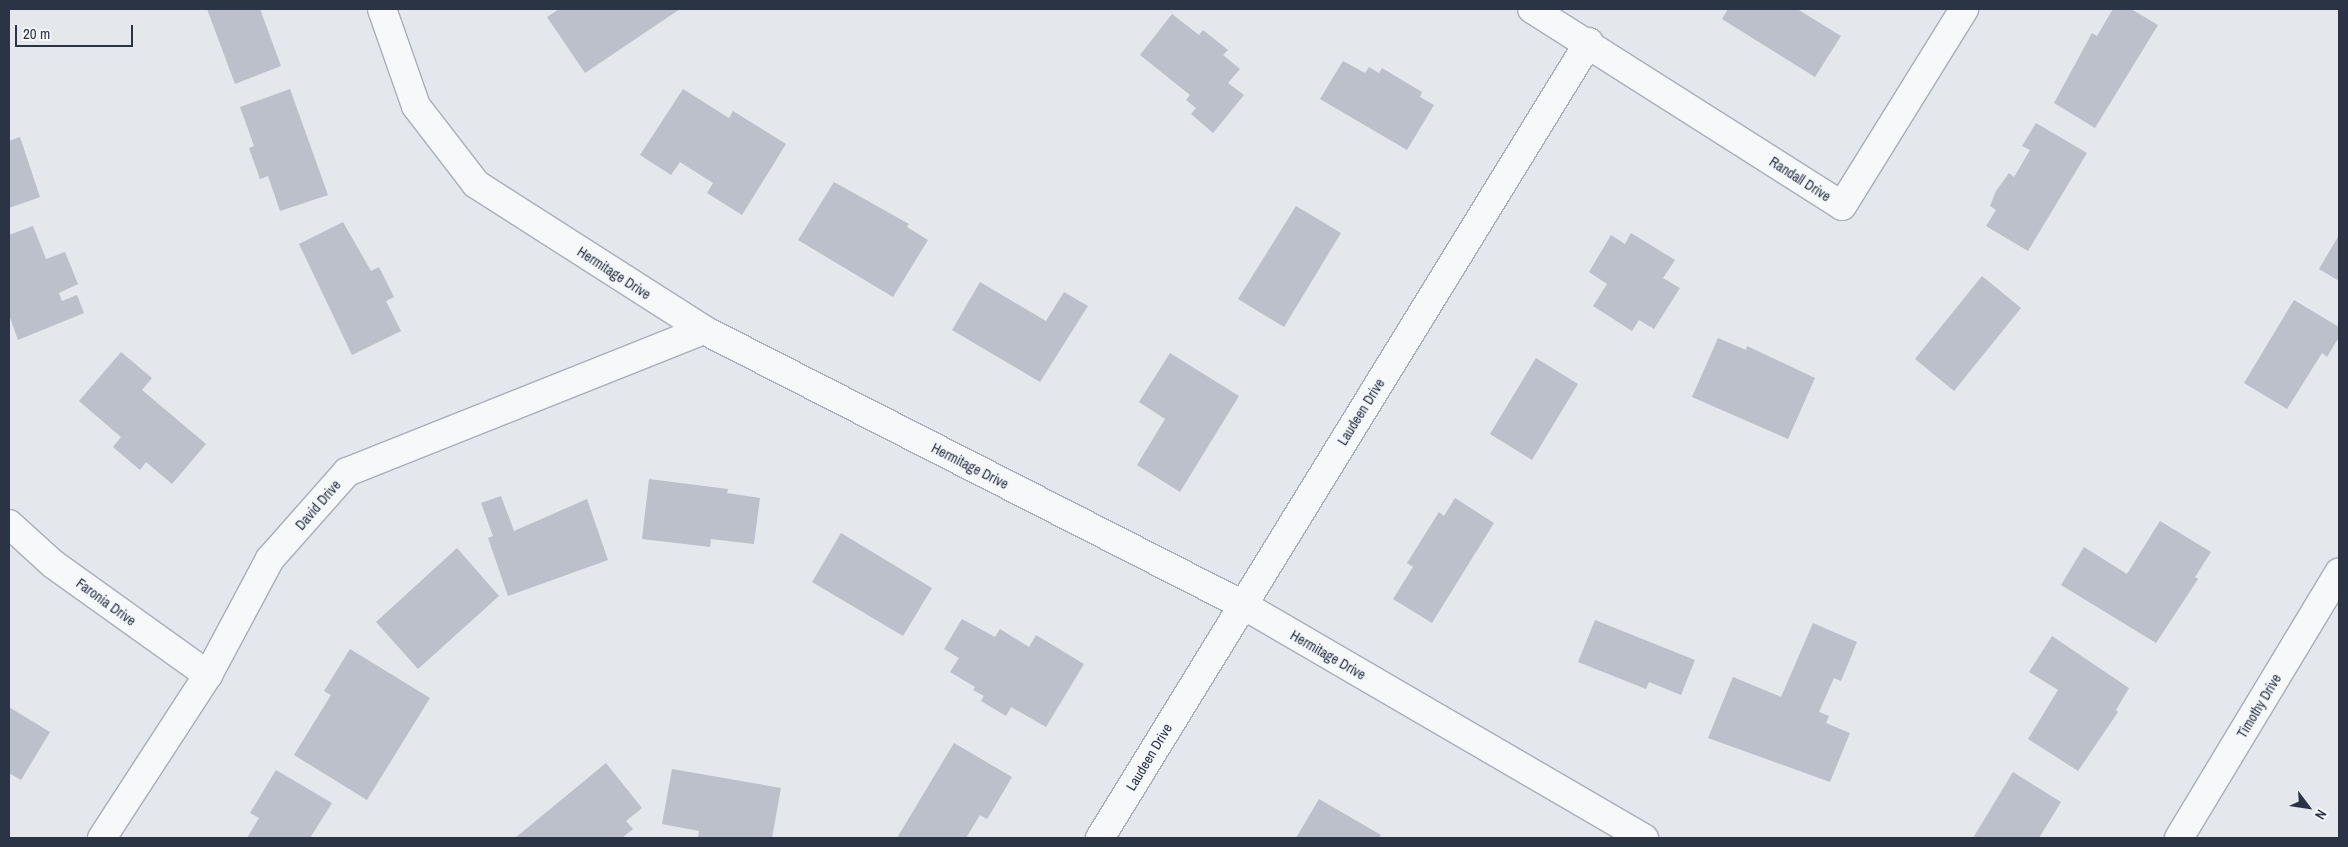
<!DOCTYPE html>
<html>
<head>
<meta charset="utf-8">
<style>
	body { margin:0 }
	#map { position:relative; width:2348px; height:847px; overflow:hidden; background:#e4e7ec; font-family:"Archivo Narrow",sans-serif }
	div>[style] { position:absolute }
	.building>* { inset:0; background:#bbc0ca }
	.roads { filter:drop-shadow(1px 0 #a9aeb7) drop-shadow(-1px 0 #a9aeb7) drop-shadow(0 1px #a9aeb7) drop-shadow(0 -1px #a9aeb7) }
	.minor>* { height:28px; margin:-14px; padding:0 14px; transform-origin:14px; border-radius:14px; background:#f7f8fa }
	.tertiary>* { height:28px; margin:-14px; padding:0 14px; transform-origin:14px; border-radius:14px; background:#f7f8fa }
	span { translate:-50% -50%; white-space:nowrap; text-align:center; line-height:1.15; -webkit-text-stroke:4px #f4f6f9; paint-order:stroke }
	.street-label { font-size:14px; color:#2b3445 }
	.frame { position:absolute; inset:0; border:10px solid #2b3445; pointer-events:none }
	.north { position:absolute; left:2283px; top:782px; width:50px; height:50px; -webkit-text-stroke:4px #f4f6f9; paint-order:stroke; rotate:121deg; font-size:14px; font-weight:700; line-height:20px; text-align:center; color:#2b3445 }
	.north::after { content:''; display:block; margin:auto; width:18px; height:22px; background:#2b3445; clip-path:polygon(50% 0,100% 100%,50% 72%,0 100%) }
	.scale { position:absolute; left:15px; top:25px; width:118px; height:22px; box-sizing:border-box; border:2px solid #2b3445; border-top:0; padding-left:6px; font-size:15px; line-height:18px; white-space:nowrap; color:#2b3445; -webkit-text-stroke:4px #f4f6f9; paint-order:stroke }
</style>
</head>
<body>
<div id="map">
	<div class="building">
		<div style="clip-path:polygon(207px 9px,260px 9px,281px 66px,235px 84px)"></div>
		<div style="clip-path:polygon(559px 9px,680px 9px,585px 73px,547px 17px)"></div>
		<div style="clip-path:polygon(1728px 9px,1797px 9px,1841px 36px,1815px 77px,1722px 19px)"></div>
		<div style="clip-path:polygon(2113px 9px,2131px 9px,2158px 25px,2095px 128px,2054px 103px,2092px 33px,2097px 36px)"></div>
		<div style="clip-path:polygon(1172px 14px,1199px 35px,1203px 30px,1228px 50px,1223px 55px,1240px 69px,1228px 83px,1244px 95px,1213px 133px,1191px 114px,1196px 108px,1186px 100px,1190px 95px,1140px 55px)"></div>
		<div style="clip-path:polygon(1343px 61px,1365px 73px,1369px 67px,1379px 73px,1382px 68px,1422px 92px,1420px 97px,1434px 105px,1407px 150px,1320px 99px)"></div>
		<div style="clip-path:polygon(290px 89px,328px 195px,280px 211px,268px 176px,260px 179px,249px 148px,254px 146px,240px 107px)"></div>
		<div style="clip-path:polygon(683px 89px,729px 118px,733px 111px,786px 144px,742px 215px,707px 193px,713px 183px,680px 162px,671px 175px,640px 155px)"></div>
		<div style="clip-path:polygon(2036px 123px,2087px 153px,2028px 251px,1986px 226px,1996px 210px,1990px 206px,1996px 191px,2009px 173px,2014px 177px,2030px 150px,2022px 146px)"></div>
		<div style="clip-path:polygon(20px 137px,40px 197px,9px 208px,9px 141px)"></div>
		<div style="clip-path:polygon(834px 182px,909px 224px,907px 227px,928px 240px,893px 297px,798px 240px)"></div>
		<div style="clip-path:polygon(1296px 206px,1341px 233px,1284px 327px,1238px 299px)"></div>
		<div style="clip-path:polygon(343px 222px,371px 271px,379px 267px,394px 297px,386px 301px,401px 331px,352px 355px,299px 244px)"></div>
		<div style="clip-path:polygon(33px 226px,46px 259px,65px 252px,78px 284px,59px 293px,62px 301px,77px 295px,84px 313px,18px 340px,9px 315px,9px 235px)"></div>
		<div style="clip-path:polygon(1631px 233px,1675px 260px,1663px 278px,1680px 288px,1654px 329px,1639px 320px,1632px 331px,1593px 306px,1607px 284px,1589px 272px,1611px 235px,1625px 244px)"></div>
		<div style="clip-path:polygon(2339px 235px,2339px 281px,2319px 269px)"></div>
		<div style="clip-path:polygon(1982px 276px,2021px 308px,1954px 391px,1915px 359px)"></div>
		<div style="clip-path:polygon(980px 282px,1046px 321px,1064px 292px,1088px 306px,1040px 382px,952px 330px)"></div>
		<div style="clip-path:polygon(2294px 300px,2339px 327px,2339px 337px,2327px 357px,2322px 353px,2287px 409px,2244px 383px)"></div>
		<div style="clip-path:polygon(1718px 338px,1746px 350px,1747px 346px,1815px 378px,1788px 439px,1692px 397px)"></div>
		<div style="clip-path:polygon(121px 352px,152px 378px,142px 390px,206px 444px,172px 484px,146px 462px,140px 470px,113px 447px,121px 437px,79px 401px)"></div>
		<div style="clip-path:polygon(1170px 353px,1239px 396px,1180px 492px,1137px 465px,1165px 419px,1139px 402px)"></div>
		<div style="clip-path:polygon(1536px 358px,1578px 384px,1532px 460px,1490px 434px)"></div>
		<div style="clip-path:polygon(649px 479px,728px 489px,727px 493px,760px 498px,754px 544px,711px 539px,710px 547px,642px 539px)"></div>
		<div style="clip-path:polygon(501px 496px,514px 531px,587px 499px,608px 560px,508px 596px,488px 538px,493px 536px,481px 503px)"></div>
		<div style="clip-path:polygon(1455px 498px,1494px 523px,1432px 623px,1393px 599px,1413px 567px,1407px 563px,1439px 512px,1444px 516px)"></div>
		<div style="clip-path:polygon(2160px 521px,2211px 552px,2195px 577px,2198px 579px,2156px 643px,2061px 585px,2084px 547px,2127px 574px)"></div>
		<div style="clip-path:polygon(841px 533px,932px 588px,903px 636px,812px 582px)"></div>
		<div style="clip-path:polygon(457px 548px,499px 596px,418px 669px,376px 622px)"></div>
		<div style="clip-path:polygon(962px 619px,995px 637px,1000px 629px,1029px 647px,1036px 635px,1084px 664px,1046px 727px,1011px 707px,1006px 716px,981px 701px,984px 696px,973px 690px,975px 687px,950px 672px,959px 658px,944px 649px)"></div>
		<div style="clip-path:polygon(1595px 620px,1695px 660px,1681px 695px,1649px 682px,1646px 689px,1578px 662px)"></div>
		<div style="clip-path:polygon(1813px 623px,1857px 642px,1841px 681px,1834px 678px,1819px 712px,1829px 716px,1826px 723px,1850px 733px,1830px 782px,1708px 738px,1733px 677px,1781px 697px)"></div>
		<div style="clip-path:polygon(2052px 636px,2129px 688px,2116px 710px,2118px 712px,2078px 771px,2028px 739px,2058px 690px,2029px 672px)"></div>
		<div style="clip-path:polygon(350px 649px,430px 698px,367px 800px,294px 755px,331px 695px,324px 691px)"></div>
		<div style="clip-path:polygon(9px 707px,50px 732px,21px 780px,9px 773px)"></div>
		<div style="clip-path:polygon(954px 743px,1012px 777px,992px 811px,987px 819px,980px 815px,966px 838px,897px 838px)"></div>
		<div style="clip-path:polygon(606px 763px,642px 808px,626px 821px,633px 829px,622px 838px,515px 838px)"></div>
		<div style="clip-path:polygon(672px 769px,781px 788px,772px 838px,698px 838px,699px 831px,662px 824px)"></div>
		<div style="clip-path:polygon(276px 770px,332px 803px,310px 838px,247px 838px,259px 818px,250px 813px)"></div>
		<div style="clip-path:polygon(2013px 772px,2061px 802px,2039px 838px,1973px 838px)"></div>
		<div style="clip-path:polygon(1319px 799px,1381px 835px,1379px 838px,1296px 838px)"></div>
	</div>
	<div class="roads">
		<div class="minor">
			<div style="left:382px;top:9px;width:103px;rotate:70.7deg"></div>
			<div style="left:416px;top:106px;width:98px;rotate:52.4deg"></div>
			<div style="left:476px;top:184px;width:271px;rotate:32.6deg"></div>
			<div style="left:704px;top:330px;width:605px;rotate:27.03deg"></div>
			<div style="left:1243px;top:605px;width:464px;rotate:30.2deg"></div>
			<div style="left:1532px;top:9px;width:367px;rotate:32.4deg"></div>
			<div style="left:1842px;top:206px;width:232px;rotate:-58.2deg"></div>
			<div style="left:9px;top:524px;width:59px;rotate:42.3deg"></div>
			<div style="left:53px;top:564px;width:191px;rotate:35.6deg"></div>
			<div style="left:102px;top:838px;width:194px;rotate:-57deg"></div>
			<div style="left:208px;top:675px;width:132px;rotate:-61.9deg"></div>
			<div style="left:270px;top:559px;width:116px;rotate:-48.5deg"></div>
			<div style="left:347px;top:472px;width:384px;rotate:-21.7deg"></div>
			<div style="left:1100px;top:838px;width:934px;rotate:-58.44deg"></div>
		</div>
		<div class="tertiary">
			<div style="left:2179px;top:838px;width:310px;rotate:-58.9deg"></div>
		</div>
	</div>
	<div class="street-label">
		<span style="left:1800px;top:179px;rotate:33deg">Randall Drive</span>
		<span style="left:614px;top:273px;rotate:33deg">Hermitage Drive</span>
		<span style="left:1361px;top:412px;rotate:-58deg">Laudeen Drive</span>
		<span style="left:970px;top:466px;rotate:27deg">Hermitage Drive</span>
		<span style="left:318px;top:505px;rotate:-49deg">David Drive</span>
		<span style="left:106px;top:602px;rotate:36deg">Faronia Drive</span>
		<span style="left:1328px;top:655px;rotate:30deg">Hermitage Drive</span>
		<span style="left:2259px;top:706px;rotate:-59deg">Timothy Drive</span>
		<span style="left:1149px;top:757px;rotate:-59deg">Laudeen Drive</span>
	</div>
	<div class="frame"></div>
	<div class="north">N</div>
	<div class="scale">20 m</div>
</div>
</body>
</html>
